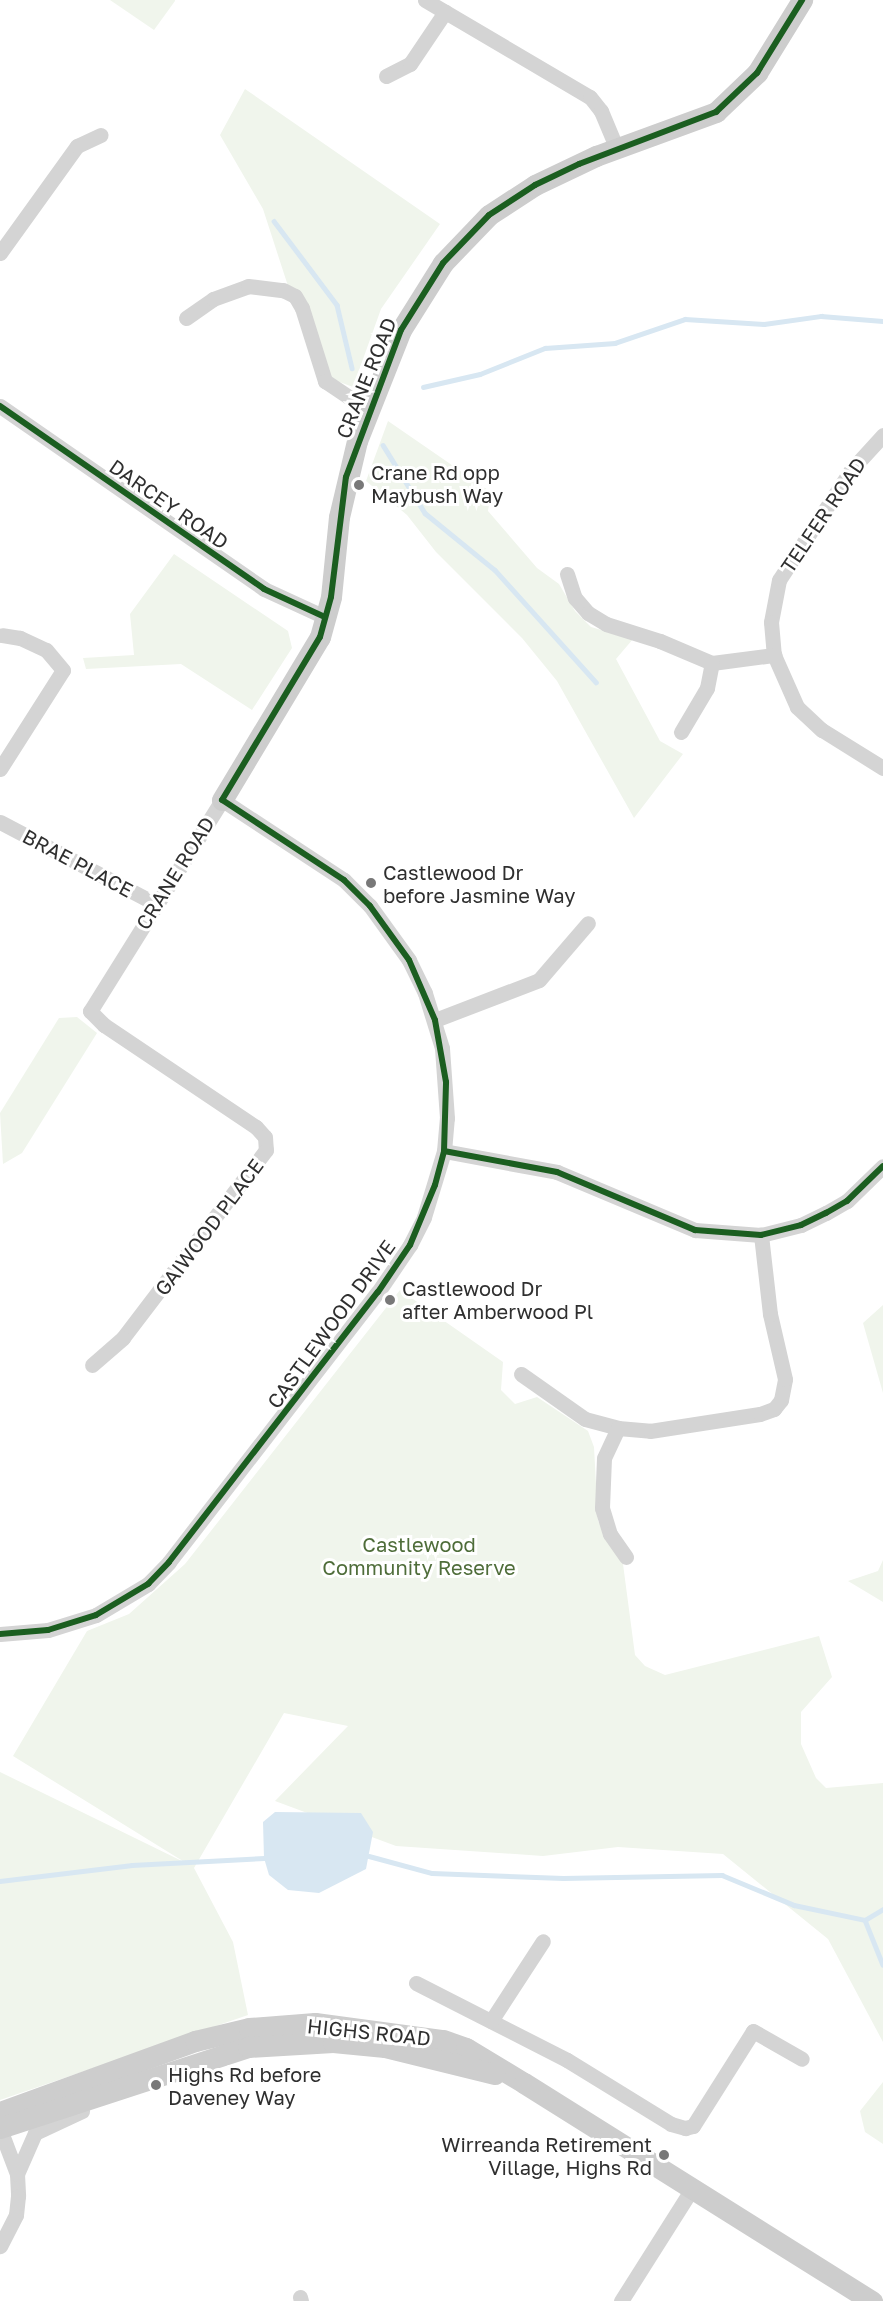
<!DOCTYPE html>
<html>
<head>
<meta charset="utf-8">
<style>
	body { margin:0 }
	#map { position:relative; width:883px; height:2301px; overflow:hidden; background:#fff; font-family:"Golos Text",sans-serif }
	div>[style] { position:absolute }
	.green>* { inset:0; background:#f0f5ec }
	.water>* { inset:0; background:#d8e7f2 }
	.stream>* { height:4.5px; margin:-2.25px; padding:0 2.25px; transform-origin:2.25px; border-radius:2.25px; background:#d8e7f2 }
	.street>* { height:15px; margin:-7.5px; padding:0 7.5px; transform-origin:7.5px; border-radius:7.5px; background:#d4d4d4 }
	.secondary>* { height:21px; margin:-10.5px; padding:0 10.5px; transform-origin:10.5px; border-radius:10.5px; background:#cdcdcd }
	.cycleway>* { height:6px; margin:-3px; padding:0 3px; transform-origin:3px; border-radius:3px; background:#1b5e20 }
	.dots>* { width:16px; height:16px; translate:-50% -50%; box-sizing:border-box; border:3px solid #fff; border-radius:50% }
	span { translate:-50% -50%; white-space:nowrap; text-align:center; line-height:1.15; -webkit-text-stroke:6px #fff; paint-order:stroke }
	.street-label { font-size:20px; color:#2f2f2f }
	.poi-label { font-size:20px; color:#2f2f2f }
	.left { translate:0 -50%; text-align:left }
	.right { translate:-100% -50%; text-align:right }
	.park-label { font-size:20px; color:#4f6d3a }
</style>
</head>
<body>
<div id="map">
	<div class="green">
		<div style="clip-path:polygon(110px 0,175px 0,175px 1px,154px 30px)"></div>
		<div style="clip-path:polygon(245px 89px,440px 224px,381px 309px,353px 387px,329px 378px,288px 286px,263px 209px,220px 135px)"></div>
		<div style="clip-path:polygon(388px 421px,491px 492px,488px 511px,537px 568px,559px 584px,575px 611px,591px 627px,633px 639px,616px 659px,660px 741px,683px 754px,634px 818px,557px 681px,522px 638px,436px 552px,407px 515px,366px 481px)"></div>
		<div style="clip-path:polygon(174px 554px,288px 631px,292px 648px,252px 710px,181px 664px,86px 669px,83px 658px,134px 655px,130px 614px)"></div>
		<div style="clip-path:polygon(77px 1017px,97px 1033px,22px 1153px,3px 1164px,0 1113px,59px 1018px)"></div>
		<div style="clip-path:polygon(400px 1290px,503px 1362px,501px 1390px,515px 1404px,537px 1397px,588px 1431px,594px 1447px,598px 1521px,623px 1564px,635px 1655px,645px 1666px,665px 1675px,819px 1636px,832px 1677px,801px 1712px,801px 1744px,816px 1778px,826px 1788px,883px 1783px,883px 2042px,828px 1939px,723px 1854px,618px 1847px,543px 1856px,396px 1846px,275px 1801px,348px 1726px,284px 1713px,194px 1868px,233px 1942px,248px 2015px,0 2100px,0 1772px,186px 1863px,13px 1756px,87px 1631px,129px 1614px,185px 1564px)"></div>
		<div style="clip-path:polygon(883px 1305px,883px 1393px,863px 1323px)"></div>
		<div style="clip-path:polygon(883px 1560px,883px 1602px,848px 1581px,878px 1571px)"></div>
		<div style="clip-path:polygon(883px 2082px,883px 2144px,865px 2132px,860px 2111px)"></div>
	</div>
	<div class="water">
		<div style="clip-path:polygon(275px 1812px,361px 1813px,373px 1832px,366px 1869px,319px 1893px,288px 1890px,269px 1875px,264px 1858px,263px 1822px)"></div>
	</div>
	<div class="stream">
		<div style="left:274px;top:221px;width:105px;rotate:53.1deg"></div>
		<div style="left:337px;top:305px;width:65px;rotate:76.6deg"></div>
		<div style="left:423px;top:387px;width:58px;rotate:-12.8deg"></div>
		<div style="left:480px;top:374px;width:70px;rotate:-21.8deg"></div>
		<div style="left:545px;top:348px;width:70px;rotate:-4.1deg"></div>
		<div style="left:615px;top:343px;width:74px;rotate:-18.9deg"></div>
		<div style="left:685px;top:319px;width:79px;rotate:3.6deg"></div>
		<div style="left:764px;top:324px;width:58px;rotate:-8deg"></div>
		<div style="left:821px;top:316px;width:62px;rotate:4.6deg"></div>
		<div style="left:383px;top:445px;width:80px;rotate:58.3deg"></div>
		<div style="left:425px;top:513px;width:90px;rotate:39.2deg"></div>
		<div style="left:495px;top:570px;width:151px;rotate:48deg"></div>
		<div style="left:369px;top:1856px;width:65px;rotate:15.1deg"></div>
		<div style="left:432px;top:1873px;width:131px;rotate:2.2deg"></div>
		<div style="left:563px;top:1878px;width:159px;rotate:-1.1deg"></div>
		<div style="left:722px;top:1875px;width:78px;rotate:22.6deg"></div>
		<div style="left:794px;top:1905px;width:73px;rotate:11.9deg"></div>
		<div style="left:865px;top:1920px;width:21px;rotate:-31deg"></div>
		<div style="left:0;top:1881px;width:133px;rotate:-6.9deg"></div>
		<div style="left:132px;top:1865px;width:132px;rotate:-3deg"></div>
		<div style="left:865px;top:1920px;width:48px;rotate:68.2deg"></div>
	</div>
	<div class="street">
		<div style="left:425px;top:0;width:191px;rotate:30.5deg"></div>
		<div style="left:590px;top:97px;width:18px;rotate:52deg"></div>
		<div style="left:601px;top:111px;width:41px;rotate:67.2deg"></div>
		<div style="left:386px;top:76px;width:27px;rotate:-27deg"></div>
		<div style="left:410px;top:64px;width:63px;rotate:-56.1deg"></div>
		<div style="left:0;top:253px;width:132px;rotate:-54.3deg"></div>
		<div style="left:77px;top:146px;width:26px;rotate:-25deg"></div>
		<div style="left:186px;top:318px;width:33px;rotate:-35deg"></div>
		<div style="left:213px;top:299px;width:37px;rotate:-20deg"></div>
		<div style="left:248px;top:286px;width:35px;rotate:7deg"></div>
		<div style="left:283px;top:290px;width:13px;rotate:27deg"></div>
		<div style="left:295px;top:296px;width:14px;rotate:60deg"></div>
		<div style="left:302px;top:308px;width:77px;rotate:72.5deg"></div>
		<div style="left:325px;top:381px;width:52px;rotate:34deg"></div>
		<div style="left:0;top:406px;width:321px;rotate:34.7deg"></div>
		<div style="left:264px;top:589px;width:67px;rotate:24.7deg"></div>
		<div style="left:883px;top:435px;width:47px;rotate:132.4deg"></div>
		<div style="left:851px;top:470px;width:131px;rotate:123.2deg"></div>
		<div style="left:779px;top:580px;width:43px;rotate:100.8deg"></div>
		<div style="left:771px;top:622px;width:33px;rotate:85deg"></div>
		<div style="left:774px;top:655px;width:57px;rotate:66.1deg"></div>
		<div style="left:797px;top:707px;width:34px;rotate:43deg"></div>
		<div style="left:822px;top:730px;width:72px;rotate:31.9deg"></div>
		<div style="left:567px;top:574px;width:25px;rotate:72deg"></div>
		<div style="left:575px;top:598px;width:20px;rotate:49deg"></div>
		<div style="left:588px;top:613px;width:21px;rotate:31deg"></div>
		<div style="left:606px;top:624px;width:57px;rotate:17.5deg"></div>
		<div style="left:660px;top:641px;width:56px;rotate:22.9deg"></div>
		<div style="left:712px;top:663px;width:63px;rotate:-7.4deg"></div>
		<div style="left:681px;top:732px;width:51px;rotate:-59.4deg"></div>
		<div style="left:707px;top:688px;width:25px;rotate:-79deg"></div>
		<div style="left:0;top:769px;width:117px;rotate:-57.5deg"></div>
		<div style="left:63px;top:670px;width:26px;rotate:-130deg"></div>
		<div style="left:46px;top:650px;width:29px;rotate:-155deg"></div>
		<div style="left:20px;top:638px;width:18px;rotate:-171deg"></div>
		<div style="left:0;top:822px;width:176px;rotate:27.7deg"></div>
		<div style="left:435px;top:1020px;width:111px;rotate:-21deg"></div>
		<div style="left:539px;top:980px;width:75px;rotate:-49.3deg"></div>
		<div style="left:444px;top:1151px;width:115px;rotate:10.5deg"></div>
		<div style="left:557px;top:1172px;width:150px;rotate:22.8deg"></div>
		<div style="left:695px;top:1230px;width:66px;rotate:4.3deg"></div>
		<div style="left:761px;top:1235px;width:41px;rotate:-14deg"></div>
		<div style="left:801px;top:1225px;width:28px;rotate:-26deg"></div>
		<div style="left:826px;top:1213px;width:24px;rotate:-30deg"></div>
		<div style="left:847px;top:1201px;width:50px;rotate:-44.2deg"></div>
		<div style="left:521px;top:1374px;width:78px;rotate:35.1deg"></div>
		<div style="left:585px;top:1419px;width:34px;rotate:15deg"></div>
		<div style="left:618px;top:1428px;width:32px;rotate:5deg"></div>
		<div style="left:650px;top:1431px;width:111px;rotate:-8.8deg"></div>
		<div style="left:760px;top:1414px;width:15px;rotate:-20deg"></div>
		<div style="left:774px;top:1409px;width:11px;rotate:-52deg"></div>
		<div style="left:781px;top:1400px;width:21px;rotate:-79deg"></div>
		<div style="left:785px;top:1379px;width:67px;rotate:-103deg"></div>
		<div style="left:770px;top:1314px;width:80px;rotate:-96.5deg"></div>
		<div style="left:618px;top:1428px;width:33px;rotate:115deg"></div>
		<div style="left:604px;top:1458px;width:50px;rotate:92.3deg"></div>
		<div style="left:602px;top:1508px;width:27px;rotate:73deg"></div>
		<div style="left:610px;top:1534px;width:28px;rotate:55deg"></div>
		<div style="left:0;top:1634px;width:48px;rotate:-4.8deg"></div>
		<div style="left:48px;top:1630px;width:50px;rotate:-17.4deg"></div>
		<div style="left:96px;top:1615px;width:61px;rotate:-30.8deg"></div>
		<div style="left:148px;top:1584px;width:30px;rotate:-46deg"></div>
		<div style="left:169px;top:1562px;width:341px;rotate:-52.3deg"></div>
		<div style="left:378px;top:1292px;width:57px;rotate:-55.8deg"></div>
		<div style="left:410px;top:1245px;width:31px;rotate:-63deg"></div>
		<div style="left:424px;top:1217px;width:69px;rotate:-73.1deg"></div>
		<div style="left:444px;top:1151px;width:33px;rotate:-85deg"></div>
		<div style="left:447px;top:1118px;width:70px;rotate:-94.1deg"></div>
		<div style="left:442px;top:1048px;width:58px;rotate:-107.2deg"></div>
		<div style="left:425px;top:993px;width:37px;rotate:-116deg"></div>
		<div style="left:409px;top:960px;width:67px;rotate:-125.8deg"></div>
		<div style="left:370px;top:906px;width:37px;rotate:-135deg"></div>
		<div style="left:344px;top:880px;width:146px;rotate:-146.7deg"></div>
		<div style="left:222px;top:800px;width:249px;rotate:122deg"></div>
		<div style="left:90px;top:1011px;width:20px;rotate:45deg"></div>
		<div style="left:104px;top:1025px;width:183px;rotate:33.9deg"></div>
		<div style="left:256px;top:1127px;width:13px;rotate:48deg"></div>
		<div style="left:265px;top:1137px;width:13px;rotate:86deg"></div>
		<div style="left:266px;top:1150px;width:236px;rotate:127.3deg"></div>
		<div style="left:123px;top:1338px;width:41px;rotate:138.9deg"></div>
		<div style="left:416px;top:1983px;width:169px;rotate:27deg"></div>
		<div style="left:567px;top:2060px;width:122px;rotate:31.6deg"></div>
		<div style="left:671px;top:2124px;width:15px;rotate:16deg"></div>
		<div style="left:685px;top:2128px;width:8px;rotate:-14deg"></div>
		<div style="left:693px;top:2126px;width:112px;rotate:-57.7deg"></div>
		<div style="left:753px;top:2031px;width:56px;rotate:29.7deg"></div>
		<div style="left:491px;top:2021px;width:95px;rotate:-57deg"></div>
		<div style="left:0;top:2129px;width:48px;rotate:69.3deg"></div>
		<div style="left:17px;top:2174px;width:22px;rotate:87deg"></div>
		<div style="left:18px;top:2196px;width:19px;rotate:96deg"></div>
		<div style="left:16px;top:2215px;width:35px;rotate:117deg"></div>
		<div style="left:17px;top:2174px;width:45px;rotate:-66.3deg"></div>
		<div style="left:35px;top:2133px;width:52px;rotate:-25.1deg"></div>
		<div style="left:300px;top:2297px;width:4px;rotate:76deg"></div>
		<div style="left:621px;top:2301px;width:135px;rotate:-57.7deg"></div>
	</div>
	<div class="secondary">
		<div style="left:222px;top:800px;width:190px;rotate:-59deg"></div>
		<div style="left:320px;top:637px;width:41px;rotate:-74.6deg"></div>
		<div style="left:331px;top:597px;width:80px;rotate:-84.3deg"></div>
		<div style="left:339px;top:517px;width:78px;rotate:-76.7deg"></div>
		<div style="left:357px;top:441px;width:119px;rotate:-68.4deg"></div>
		<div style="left:401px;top:330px;width:79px;rotate:-57.9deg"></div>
		<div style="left:443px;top:263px;width:66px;rotate:-46.2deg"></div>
		<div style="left:489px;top:215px;width:55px;rotate:-33.1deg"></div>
		<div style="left:535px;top:185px;width:68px;rotate:-25.4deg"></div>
		<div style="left:596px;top:156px;width:128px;rotate:-20.1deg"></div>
		<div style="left:716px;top:112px;width:57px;rotate:-43.6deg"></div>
		<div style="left:757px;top:73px;width:86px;rotate:-58.3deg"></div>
		<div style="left:0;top:2112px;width:208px;rotate:-20deg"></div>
		<div style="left:195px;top:2041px;width:56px;rotate:-13.5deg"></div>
		<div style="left:249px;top:2028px;width:66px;rotate:-4.3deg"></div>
		<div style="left:315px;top:2023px;width:129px;rotate:7.6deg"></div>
		<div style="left:443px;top:2040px;width:24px;rotate:19deg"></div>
		<div style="left:466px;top:2048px;width:68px;rotate:31.1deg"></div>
		<div style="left:524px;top:2083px;width:411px;rotate:32.1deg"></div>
		<div style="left:0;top:2128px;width:261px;rotate:-18.1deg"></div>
		<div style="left:248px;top:2047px;width:85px;rotate:-3.4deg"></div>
		<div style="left:333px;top:2042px;width:52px;rotate:5.5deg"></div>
		<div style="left:385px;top:2047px;width:113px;rotate:13.8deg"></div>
	</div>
	<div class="cycleway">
		<div style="left:0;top:406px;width:321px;rotate:34.7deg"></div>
		<div style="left:264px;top:589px;width:67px;rotate:24.7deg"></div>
		<div style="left:444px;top:1151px;width:115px;rotate:10.5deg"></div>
		<div style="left:557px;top:1172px;width:150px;rotate:22.8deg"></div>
		<div style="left:695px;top:1230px;width:66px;rotate:4.3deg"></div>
		<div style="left:761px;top:1235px;width:41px;rotate:-14deg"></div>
		<div style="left:801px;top:1225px;width:28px;rotate:-26deg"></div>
		<div style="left:826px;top:1213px;width:24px;rotate:-30deg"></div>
		<div style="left:847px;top:1201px;width:50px;rotate:-44.2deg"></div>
		<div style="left:0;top:1634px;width:48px;rotate:-4.8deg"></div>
		<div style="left:48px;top:1630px;width:50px;rotate:-17.4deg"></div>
		<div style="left:96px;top:1615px;width:61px;rotate:-30.8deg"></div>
		<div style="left:148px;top:1584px;width:30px;rotate:-46deg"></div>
		<div style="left:169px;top:1562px;width:341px;rotate:-52.3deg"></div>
		<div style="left:378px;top:1292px;width:57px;rotate:-55.8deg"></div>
		<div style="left:410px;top:1245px;width:65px;rotate:-67.4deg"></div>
		<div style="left:435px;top:1185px;width:35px;rotate:-75deg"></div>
		<div style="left:444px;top:1151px;width:69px;rotate:-88.3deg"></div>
		<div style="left:446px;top:1082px;width:63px;rotate:-100.1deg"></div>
		<div style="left:435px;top:1020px;width:65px;rotate:-113.4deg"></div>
		<div style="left:409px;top:960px;width:67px;rotate:-125.8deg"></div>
		<div style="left:370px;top:906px;width:37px;rotate:-135deg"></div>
		<div style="left:344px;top:880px;width:146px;rotate:-146.7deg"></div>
		<div style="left:222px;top:800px;width:190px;rotate:-59deg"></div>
		<div style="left:320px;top:637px;width:41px;rotate:-74.6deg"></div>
		<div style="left:331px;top:597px;width:121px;rotate:-82.9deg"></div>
		<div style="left:346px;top:477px;width:157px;rotate:-69.5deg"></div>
		<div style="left:401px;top:330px;width:79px;rotate:-57.9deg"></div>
		<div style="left:443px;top:263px;width:66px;rotate:-46.2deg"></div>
		<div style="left:489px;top:215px;width:55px;rotate:-33.1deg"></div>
		<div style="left:535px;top:185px;width:49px;rotate:-25.5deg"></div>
		<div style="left:579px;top:164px;width:147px;rotate:-20.8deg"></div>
		<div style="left:716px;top:112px;width:57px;rotate:-43.6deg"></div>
		<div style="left:757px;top:73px;width:86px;rotate:-58.3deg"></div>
	</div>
	<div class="dots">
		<div style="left:359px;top:485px;background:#787878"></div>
		<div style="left:371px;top:883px;background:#787878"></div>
		<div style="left:390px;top:1300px;background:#787878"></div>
		<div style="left:156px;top:2085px;background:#787878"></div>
		<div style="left:664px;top:2155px;background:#787878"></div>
	</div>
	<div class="street-label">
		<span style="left:366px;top:378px;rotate:-68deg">CRANE ROAD</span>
		<span style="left:169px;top:504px;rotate:35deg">DARCEY ROAD</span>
		<span style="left:823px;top:515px;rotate:-56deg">TELFER ROAD</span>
		<span style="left:78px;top:863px;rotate:28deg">BRAE PLACE</span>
		<span style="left:175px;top:873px;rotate:-58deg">CRANE ROAD</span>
		<span style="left:209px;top:1227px;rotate:-53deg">GAIWOOD PLACE</span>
		<span style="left:331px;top:1324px;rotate:-54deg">CASTLEWOOD DRIVE</span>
		<span style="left:369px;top:2032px;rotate:6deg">HIGHS ROAD</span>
	</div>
	<div class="poi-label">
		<span class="left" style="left:371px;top:484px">Crane Rd opp<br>Maybush Way</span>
		<span class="left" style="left:383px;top:884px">Castlewood Dr<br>before Jasmine Way</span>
		<span class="left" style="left:402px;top:1300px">Castlewood Dr<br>after Amberwood Pl</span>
		<span class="left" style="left:168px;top:2086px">Highs Rd before<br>Daveney Way</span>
		<span class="right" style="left:652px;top:2156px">Wirreanda Retirement<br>Village, Highs Rd</span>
	</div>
	<div class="park-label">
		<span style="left:419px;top:1556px">Castlewood<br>Community Reserve</span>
	</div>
</div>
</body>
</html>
